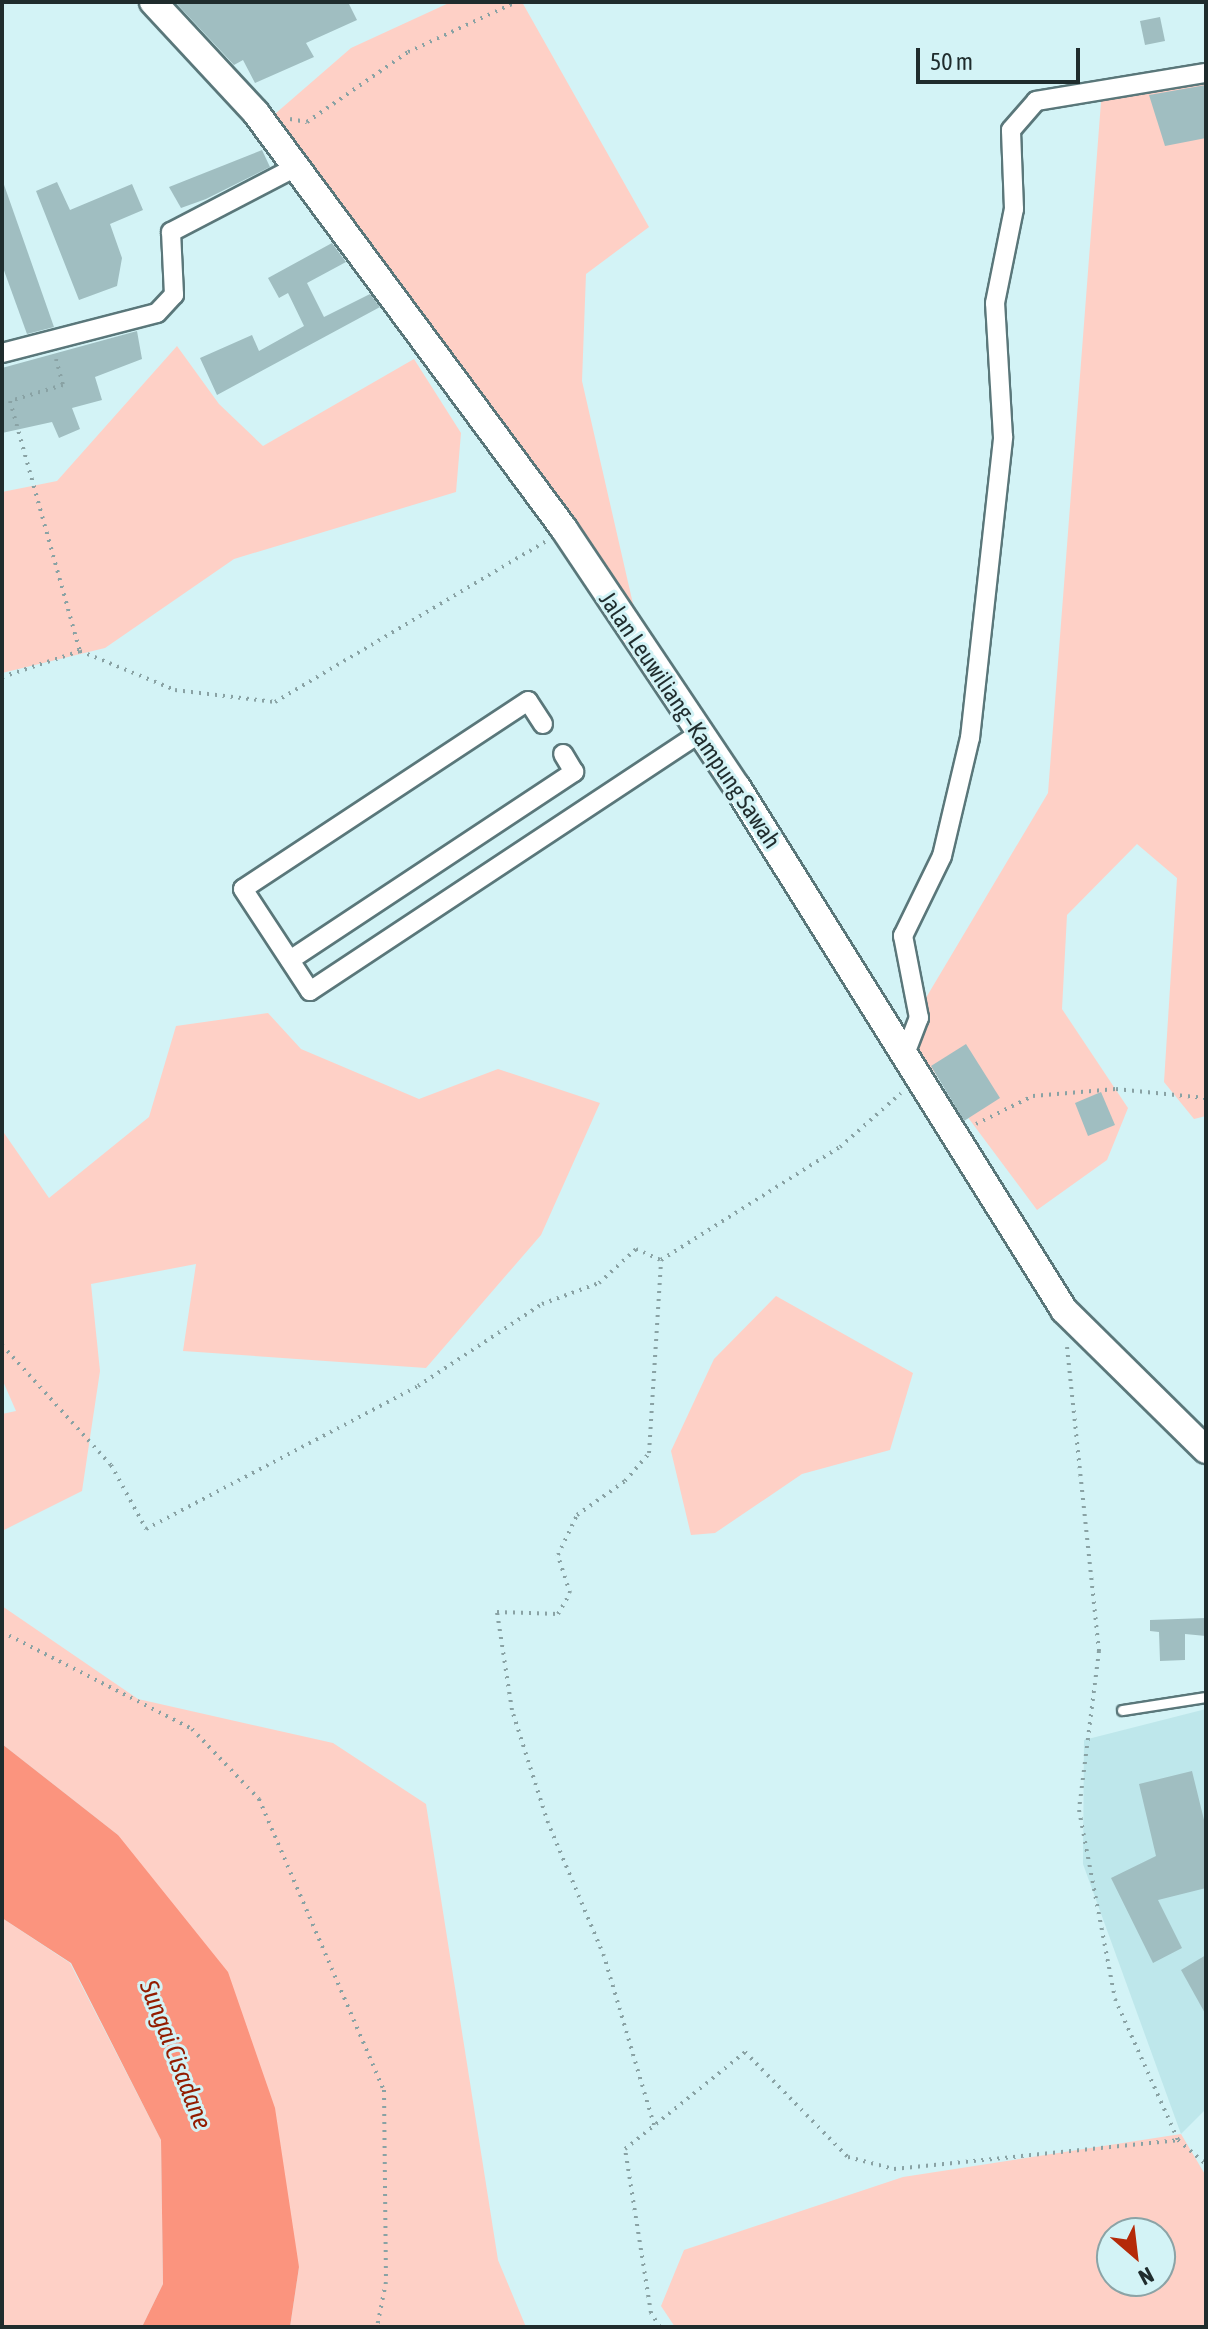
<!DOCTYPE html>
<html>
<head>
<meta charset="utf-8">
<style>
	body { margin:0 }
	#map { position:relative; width:1208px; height:2329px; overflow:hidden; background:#d3f3f6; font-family:"Asap Condensed",sans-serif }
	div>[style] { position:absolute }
	.built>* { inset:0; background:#bee7eb }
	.green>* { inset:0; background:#fed0c6 }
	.water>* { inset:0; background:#fb947e }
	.building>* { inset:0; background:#a0bec1 }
	.path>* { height:4px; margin-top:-2px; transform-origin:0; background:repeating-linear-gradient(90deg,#89a2a4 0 2px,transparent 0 8px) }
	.roads { filter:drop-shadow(2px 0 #5a777a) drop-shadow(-2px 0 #5a777a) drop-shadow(0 2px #5a777a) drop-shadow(0 -2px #5a777a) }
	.lane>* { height:9px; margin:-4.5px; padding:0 4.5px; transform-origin:4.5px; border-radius:4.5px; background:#fff }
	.street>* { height:18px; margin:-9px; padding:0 9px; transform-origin:9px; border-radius:9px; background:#fff }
	.secondary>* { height:26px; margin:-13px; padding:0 13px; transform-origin:13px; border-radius:13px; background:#fff }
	span { translate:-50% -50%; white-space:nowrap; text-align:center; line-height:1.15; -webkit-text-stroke:6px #d3f3f6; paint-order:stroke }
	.street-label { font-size:24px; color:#1f2c2d }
	.water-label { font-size:26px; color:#931c00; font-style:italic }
	.frame { position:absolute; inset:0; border:4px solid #1f2c2d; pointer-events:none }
	.north { position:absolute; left:1096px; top:2217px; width:80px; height:80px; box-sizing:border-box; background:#d3f3f6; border:2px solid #8ba3a6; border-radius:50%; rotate:152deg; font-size:22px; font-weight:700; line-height:32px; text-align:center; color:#1f2c2d }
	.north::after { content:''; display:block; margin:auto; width:28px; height:36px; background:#b52a09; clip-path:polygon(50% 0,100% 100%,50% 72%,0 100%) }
	.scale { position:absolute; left:916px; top:48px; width:164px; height:36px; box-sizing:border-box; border:4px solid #1f2c2d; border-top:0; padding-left:10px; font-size:24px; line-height:28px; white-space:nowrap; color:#1f2c2d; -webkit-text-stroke:6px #d3f3f6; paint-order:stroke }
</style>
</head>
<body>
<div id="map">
	<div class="built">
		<div style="clip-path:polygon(1206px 1709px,1206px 2109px,1181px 2134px,1083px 1864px,1084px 1740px)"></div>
	</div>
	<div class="green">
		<div style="clip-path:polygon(451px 2px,522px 2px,649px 227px,586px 274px,582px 381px,644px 652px,268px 120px,351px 48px)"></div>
		<div style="clip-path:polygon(1206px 83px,1206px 1116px,1194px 1119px,1164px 1082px,1177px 878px,1137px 844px,1067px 915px,1062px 1009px,1128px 1108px,1107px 1160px,1037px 1210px,905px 1033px,1048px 793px,1102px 89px)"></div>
		<div style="clip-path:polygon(177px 346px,219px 404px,263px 446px,414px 359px,461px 433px,456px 492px,234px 559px,105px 648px,2px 673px,2px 492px,57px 481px)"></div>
		<div style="clip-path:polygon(268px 1013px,301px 1049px,419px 1099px,498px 1069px,600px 1103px,541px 1235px,426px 1368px,183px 1351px,196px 1264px,91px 1284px,100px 1371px,82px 1491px,2px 1531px,2px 1414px,16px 1411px,2px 1379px,2px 1130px,49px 1198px,149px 1117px,176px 1026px)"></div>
		<div style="clip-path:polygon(776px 1296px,913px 1373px,890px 1450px,802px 1474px,715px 1533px,691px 1535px,671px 1451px,714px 1359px)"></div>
		<div style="clip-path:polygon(2px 1606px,138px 1699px,333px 1743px,426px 1804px,498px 2260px,526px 2327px,290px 2327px,299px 2267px,118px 1835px,2px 1744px)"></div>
		<div style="clip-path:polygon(2px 1918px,70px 1963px,161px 2140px,163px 2284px,142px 2327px,2px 2327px)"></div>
		<div style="clip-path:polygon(evenodd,1181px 2134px,1206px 2176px,1206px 2327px,675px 2327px,661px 2306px,684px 2250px,903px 2177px,1181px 2134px,1112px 2233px,1160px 2233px,1160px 2281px,1112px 2281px,1112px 2233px)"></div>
	</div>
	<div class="water">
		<div style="clip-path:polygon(2px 1744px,118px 1835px,228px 1972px,275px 2108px,299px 2267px,290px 2327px,142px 2327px,163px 2284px,161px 2140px,71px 1963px,2px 1918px)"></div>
	</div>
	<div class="building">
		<div style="clip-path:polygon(175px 2px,348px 2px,357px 20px,306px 43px,314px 57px,255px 83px,243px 60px,234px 65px)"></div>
		<div style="clip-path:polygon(1160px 17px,1165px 41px,1145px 45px,1140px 21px)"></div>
		<div style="clip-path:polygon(1206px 85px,1206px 138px,1165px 146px,1149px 95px)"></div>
		<div style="clip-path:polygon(262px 150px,270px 167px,206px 199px,181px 208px,169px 187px)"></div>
		<div style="clip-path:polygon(2px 179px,54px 327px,27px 334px,2px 265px)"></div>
		<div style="clip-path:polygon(57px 182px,70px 210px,132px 184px,143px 210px,110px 224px,122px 258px,117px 286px,79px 300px,36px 191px)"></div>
		<div style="clip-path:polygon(332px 243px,346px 262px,307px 283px,324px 317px,370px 294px,380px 307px,217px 395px,200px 358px,252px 335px,259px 351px,304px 326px,288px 293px,279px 298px,268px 278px)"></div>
		<div style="clip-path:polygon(137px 331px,142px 359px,95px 377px,102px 400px,72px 408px,80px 429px,59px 438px,52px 422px,2px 433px,2px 368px)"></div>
		<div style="clip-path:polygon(966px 1044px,1000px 1098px,964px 1121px,931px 1066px)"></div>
		<div style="clip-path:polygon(1101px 1092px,1115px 1125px,1088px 1136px,1075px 1103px)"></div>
		<div style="clip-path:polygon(1206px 1618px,1206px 1636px,1185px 1634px,1185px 1660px,1160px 1661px,1159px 1632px,1150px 1631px,1150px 1620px)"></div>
		<div style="clip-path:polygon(1192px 1771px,1206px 1828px,1206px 1888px,1158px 1900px,1182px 1948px,1153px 1963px,1111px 1878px,1156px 1856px,1139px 1784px)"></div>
		<div style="clip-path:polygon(1206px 1955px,1206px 2015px,1181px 1970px)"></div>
	</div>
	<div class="path">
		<div style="left:290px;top:119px;width:17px;rotate:10deg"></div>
		<div style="left:307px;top:122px;width:123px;rotate:-34.7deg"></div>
		<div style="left:408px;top:52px;width:119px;rotate:-24.8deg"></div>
		<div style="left:56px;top:359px;width:27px;rotate:75deg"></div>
		<div style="left:63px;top:385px;width:55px;rotate:163.2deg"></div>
		<div style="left:10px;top:401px;width:260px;rotate:74.4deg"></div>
		<div style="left:2px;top:677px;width:82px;rotate:-18.4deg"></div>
		<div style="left:80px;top:651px;width:103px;rotate:22.3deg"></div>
		<div style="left:175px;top:690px;width:101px;rotate:6.8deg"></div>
		<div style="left:275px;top:702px;width:315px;rotate:-30.7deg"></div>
		<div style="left:976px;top:1124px;width:64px;rotate:-26.2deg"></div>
		<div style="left:1033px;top:1096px;width:83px;rotate:-4.8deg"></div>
		<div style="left:1116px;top:1089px;width:90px;rotate:5.7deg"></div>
		<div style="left:661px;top:1260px;width:212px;rotate:-32.3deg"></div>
		<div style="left:840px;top:1147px;width:81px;rotate:-41.5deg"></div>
		<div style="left:2px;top:1345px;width:162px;rotate:47.8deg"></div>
		<div style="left:111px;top:1465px;width:73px;rotate:61.3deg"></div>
		<div style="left:146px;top:1529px;width:307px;rotate:-27.7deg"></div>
		<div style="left:418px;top:1386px;width:149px;rotate:-33.5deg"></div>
		<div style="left:542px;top:1304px;width:61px;rotate:-20.2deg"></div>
		<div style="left:599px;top:1283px;width:50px;rotate:-42.6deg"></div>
		<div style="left:636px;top:1249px;width:27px;rotate:24deg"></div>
		<div style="left:1067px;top:1347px;width:306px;rotate:84deg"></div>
		<div style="left:1099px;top:1651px;width:160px;rotate:97.2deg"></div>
		<div style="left:1079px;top:1810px;width:192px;rotate:79.2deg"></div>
		<div style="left:1115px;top:1999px;width:154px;rotate:65.9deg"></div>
		<div style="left:1178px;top:2140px;width:37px;rotate:41deg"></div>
		<div style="left:2px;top:1632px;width:213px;rotate:27deg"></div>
		<div style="left:192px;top:1729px;width:97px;rotate:46.3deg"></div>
		<div style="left:259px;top:1799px;width:317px;rotate:66.8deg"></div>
		<div style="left:384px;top:2090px;width:192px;rotate:89.4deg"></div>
		<div style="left:386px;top:2282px;width:46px;rotate:101.3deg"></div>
		<div style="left:654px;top:2125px;width:176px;rotate:-106.5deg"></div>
		<div style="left:604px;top:1956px;width:144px;rotate:-112.8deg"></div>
		<div style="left:548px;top:1823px;width:119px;rotate:-107.7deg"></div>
		<div style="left:512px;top:1710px;width:99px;rotate:-98.7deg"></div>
		<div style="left:497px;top:1612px;width:61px;rotate:1.9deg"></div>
		<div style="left:558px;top:1614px;width:24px;rotate:-60deg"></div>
		<div style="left:570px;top:1593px;width:40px;rotate:-108deg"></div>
		<div style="left:558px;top:1555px;width:44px;rotate:-64.6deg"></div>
		<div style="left:577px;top:1515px;width:59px;rotate:-35.3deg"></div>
		<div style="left:625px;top:1481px;width:37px;rotate:-49deg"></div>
		<div style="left:649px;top:1453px;width:193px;rotate:-86.4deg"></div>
		<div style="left:660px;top:2327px;width:17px;rotate:-123deg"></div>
		<div style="left:651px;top:2313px;width:166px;rotate:-99deg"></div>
		<div style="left:625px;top:2149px;width:154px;rotate:-38.9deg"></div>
		<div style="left:745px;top:2052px;width:147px;rotate:45.6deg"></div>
		<div style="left:848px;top:2157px;width:48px;rotate:14.6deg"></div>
		<div style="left:894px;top:2169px;width:285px;rotate:-5.8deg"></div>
	</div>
	<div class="roads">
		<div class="lane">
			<div style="left:1122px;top:1710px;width:85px;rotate:-8.8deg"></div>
		</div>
		<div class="street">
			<div style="left:2px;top:353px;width:160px;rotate:-14.5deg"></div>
			<div style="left:157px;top:313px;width:25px;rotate:-47deg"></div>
			<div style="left:174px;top:295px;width:63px;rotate:-92.7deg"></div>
			<div style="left:171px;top:232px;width:141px;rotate:-27.5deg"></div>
			<div style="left:543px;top:724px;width:27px;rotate:-123deg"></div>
			<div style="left:528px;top:701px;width:341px;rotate:146.6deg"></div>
			<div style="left:243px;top:889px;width:122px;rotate:56.7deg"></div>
			<div style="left:310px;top:991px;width:464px;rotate:-33.5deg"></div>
			<div style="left:290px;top:960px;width:341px;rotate:-33.5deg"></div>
			<div style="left:574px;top:772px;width:21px;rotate:-121deg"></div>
			<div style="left:905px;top:1054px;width:39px;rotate:-69deg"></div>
			<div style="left:919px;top:1018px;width:84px;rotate:-101deg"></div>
			<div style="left:903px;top:936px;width:89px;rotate:-64deg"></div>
			<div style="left:942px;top:856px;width:121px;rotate:-76.7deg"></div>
			<div style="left:970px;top:738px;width:303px;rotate:-83.7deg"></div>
			<div style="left:1003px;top:437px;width:134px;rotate:-93.4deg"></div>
			<div style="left:995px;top:303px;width:96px;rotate:-78.6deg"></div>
			<div style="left:1014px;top:209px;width:79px;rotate:-92.2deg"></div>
			<div style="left:1011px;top:130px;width:38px;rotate:-49deg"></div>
			<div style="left:1036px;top:101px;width:172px;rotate:-9.4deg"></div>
		</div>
		<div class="secondary">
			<div style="left:153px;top:2px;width:151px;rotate:47.1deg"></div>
			<div style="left:256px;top:113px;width:518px;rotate:53.48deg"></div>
			<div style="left:564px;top:529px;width:311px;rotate:56.2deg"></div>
			<div style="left:737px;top:787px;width:617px;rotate:57.98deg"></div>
			<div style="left:1064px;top:1310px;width:199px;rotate:44.6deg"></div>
		</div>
	</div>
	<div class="street-label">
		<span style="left:690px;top:720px;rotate:56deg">Jalan Leuwiliang–Kampung Sawah</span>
	</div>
	<div class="water-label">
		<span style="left:175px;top:2055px;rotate:69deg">Sungai Cisadane</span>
	</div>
	<div class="frame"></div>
	<div class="north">N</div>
	<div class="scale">50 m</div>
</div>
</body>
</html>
